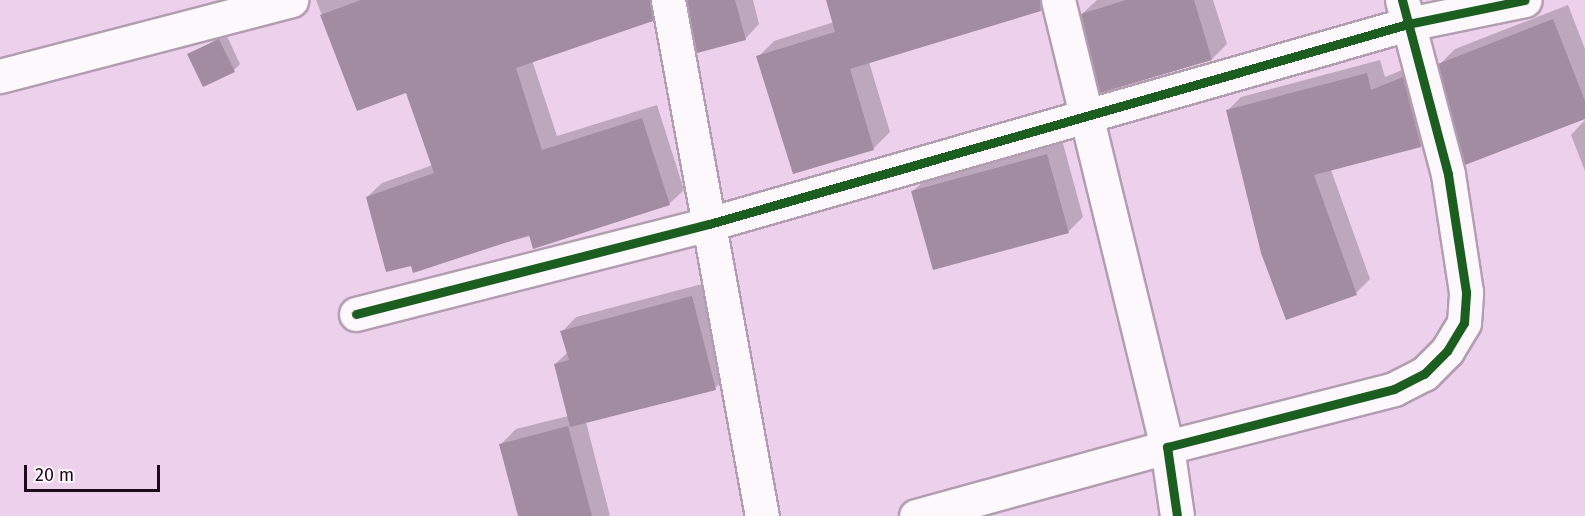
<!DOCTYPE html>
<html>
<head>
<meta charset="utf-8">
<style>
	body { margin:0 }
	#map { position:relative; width:1585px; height:516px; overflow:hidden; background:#edd1ec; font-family:"Fira Sans",sans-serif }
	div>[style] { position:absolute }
	.shadow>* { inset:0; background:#0003 }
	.building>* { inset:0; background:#a18ca1 }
	.roads { filter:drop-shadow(2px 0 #b29db1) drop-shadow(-2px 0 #b29db1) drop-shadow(0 2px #b29db1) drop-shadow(0 -2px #b29db1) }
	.minor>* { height:33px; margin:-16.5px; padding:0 16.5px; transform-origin:16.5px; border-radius:16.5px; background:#fcf8fc }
	.cycleway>* { height:9px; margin:-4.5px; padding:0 4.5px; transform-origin:4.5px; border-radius:4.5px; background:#1b5e20 }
	span { translate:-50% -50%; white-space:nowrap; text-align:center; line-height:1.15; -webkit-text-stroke:6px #fef8fd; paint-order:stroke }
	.scale { position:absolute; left:24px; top:465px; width:136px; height:27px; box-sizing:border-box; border:3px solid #1c0a1b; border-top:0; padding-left:8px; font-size:18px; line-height:21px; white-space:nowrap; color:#1c0a1b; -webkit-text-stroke:4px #fef8fd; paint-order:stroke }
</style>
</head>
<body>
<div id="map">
	<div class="shadow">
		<div style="clip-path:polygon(316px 0,666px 0,667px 6px,652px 20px,532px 60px,557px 136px,657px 105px,684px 190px,669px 204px,412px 264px,367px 197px,382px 183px,433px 165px,407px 91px,358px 109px)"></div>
		<div style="clip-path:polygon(689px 0,753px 0,759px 24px,745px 39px)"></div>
		<div style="clip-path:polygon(827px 0,1030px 0,869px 62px,890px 132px,874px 148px,794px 172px,758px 57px,774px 41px,834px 22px)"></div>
		<div style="clip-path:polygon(1097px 0,1213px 0,1227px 44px,1212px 59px,1082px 14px)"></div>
		<div style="clip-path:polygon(1568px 5px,1585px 49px,1585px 117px,1440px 64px,1455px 49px)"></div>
		<div style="clip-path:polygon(226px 34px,240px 64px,234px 70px,189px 55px)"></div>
		<div style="clip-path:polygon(1380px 60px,1385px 77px,1417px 64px,1435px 132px,1421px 146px,1331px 170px,1370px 279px,1356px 293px,1227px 111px,1241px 97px)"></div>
		<div style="clip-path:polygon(1585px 120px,1585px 171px,1571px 135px)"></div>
		<div style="clip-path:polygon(1062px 140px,1083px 217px,1068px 232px,913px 191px,928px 177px)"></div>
		<div style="clip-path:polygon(706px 283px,730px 374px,715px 388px,586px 422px,610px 516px,520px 516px,501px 444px,516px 429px,568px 416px,555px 364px,568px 352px,562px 332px,576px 317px)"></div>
	</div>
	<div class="building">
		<div style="clip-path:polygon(361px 0,650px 0,653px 21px,516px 68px,542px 150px,642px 118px,670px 205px,533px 249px,529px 235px,413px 273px,411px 266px,386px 272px,366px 197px,434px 173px,406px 93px,357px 111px,320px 15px)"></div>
		<div style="clip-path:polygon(687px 0,735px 0,746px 40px,697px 53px)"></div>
		<div style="clip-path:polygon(826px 0,1040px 0,1041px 11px,850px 69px,874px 150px,793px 174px,756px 56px,835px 32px)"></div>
		<div style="clip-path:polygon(1126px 0,1194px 0,1212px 60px,1100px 93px,1081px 14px)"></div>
		<div style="clip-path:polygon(1553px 19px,1585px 101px,1585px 119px,1465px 165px,1438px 64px)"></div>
		<div style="clip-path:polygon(219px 39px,235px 72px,203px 87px,187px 54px)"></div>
		<div style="clip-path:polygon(1367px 73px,1371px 90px,1403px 77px,1421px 147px,1314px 175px,1357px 295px,1286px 320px,1261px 253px,1226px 110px)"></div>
		<div style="clip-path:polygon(1047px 154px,1069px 233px,933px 270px,911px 191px)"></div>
		<div style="clip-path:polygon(692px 296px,716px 390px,570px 427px,554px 364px,569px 360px,560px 331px)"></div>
		<div style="clip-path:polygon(568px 426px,592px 516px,518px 516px,499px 444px)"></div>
	</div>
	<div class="roads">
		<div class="minor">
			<div style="left:668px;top:0;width:524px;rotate:79.68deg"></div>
			<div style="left:0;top:76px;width:301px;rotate:-14.6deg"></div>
			<div style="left:356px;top:314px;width:364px;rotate:-14.3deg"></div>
			<div style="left:709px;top:224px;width:727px;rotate:-15.97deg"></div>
			<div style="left:1408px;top:24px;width:119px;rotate:-11.6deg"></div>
			<div style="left:916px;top:516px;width:260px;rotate:-15.4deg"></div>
			<div style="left:1167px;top:447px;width:460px;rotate:-103.7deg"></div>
			<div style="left:1177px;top:516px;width:70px;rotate:-98.2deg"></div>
			<div style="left:1167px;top:447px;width:234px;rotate:-14.3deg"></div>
			<div style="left:1394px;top:389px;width:34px;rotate:-27deg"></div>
			<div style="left:1424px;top:374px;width:33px;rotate:-45deg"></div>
			<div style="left:1447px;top:351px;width:33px;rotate:-59deg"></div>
			<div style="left:1464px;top:323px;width:31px;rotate:-86deg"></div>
			<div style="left:1466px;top:292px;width:119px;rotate:-98.7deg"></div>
			<div style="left:1448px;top:174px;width:180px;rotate:-104.8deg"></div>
		</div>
	</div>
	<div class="cycleway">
		<div style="left:356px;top:314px;width:364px;rotate:-14.3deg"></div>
		<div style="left:709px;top:224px;width:727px;rotate:-15.97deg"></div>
		<div style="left:1408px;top:24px;width:119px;rotate:-11.6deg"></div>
		<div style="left:1177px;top:516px;width:70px;rotate:-98.2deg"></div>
		<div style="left:1167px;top:447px;width:234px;rotate:-14.3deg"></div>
		<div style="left:1394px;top:389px;width:34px;rotate:-27deg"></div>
		<div style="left:1424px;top:374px;width:33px;rotate:-45deg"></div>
		<div style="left:1447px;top:351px;width:33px;rotate:-59deg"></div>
		<div style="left:1464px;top:323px;width:31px;rotate:-86deg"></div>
		<div style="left:1466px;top:292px;width:119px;rotate:-98.7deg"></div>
		<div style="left:1448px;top:174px;width:180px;rotate:-104.8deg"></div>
	</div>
	<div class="scale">20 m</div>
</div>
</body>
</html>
